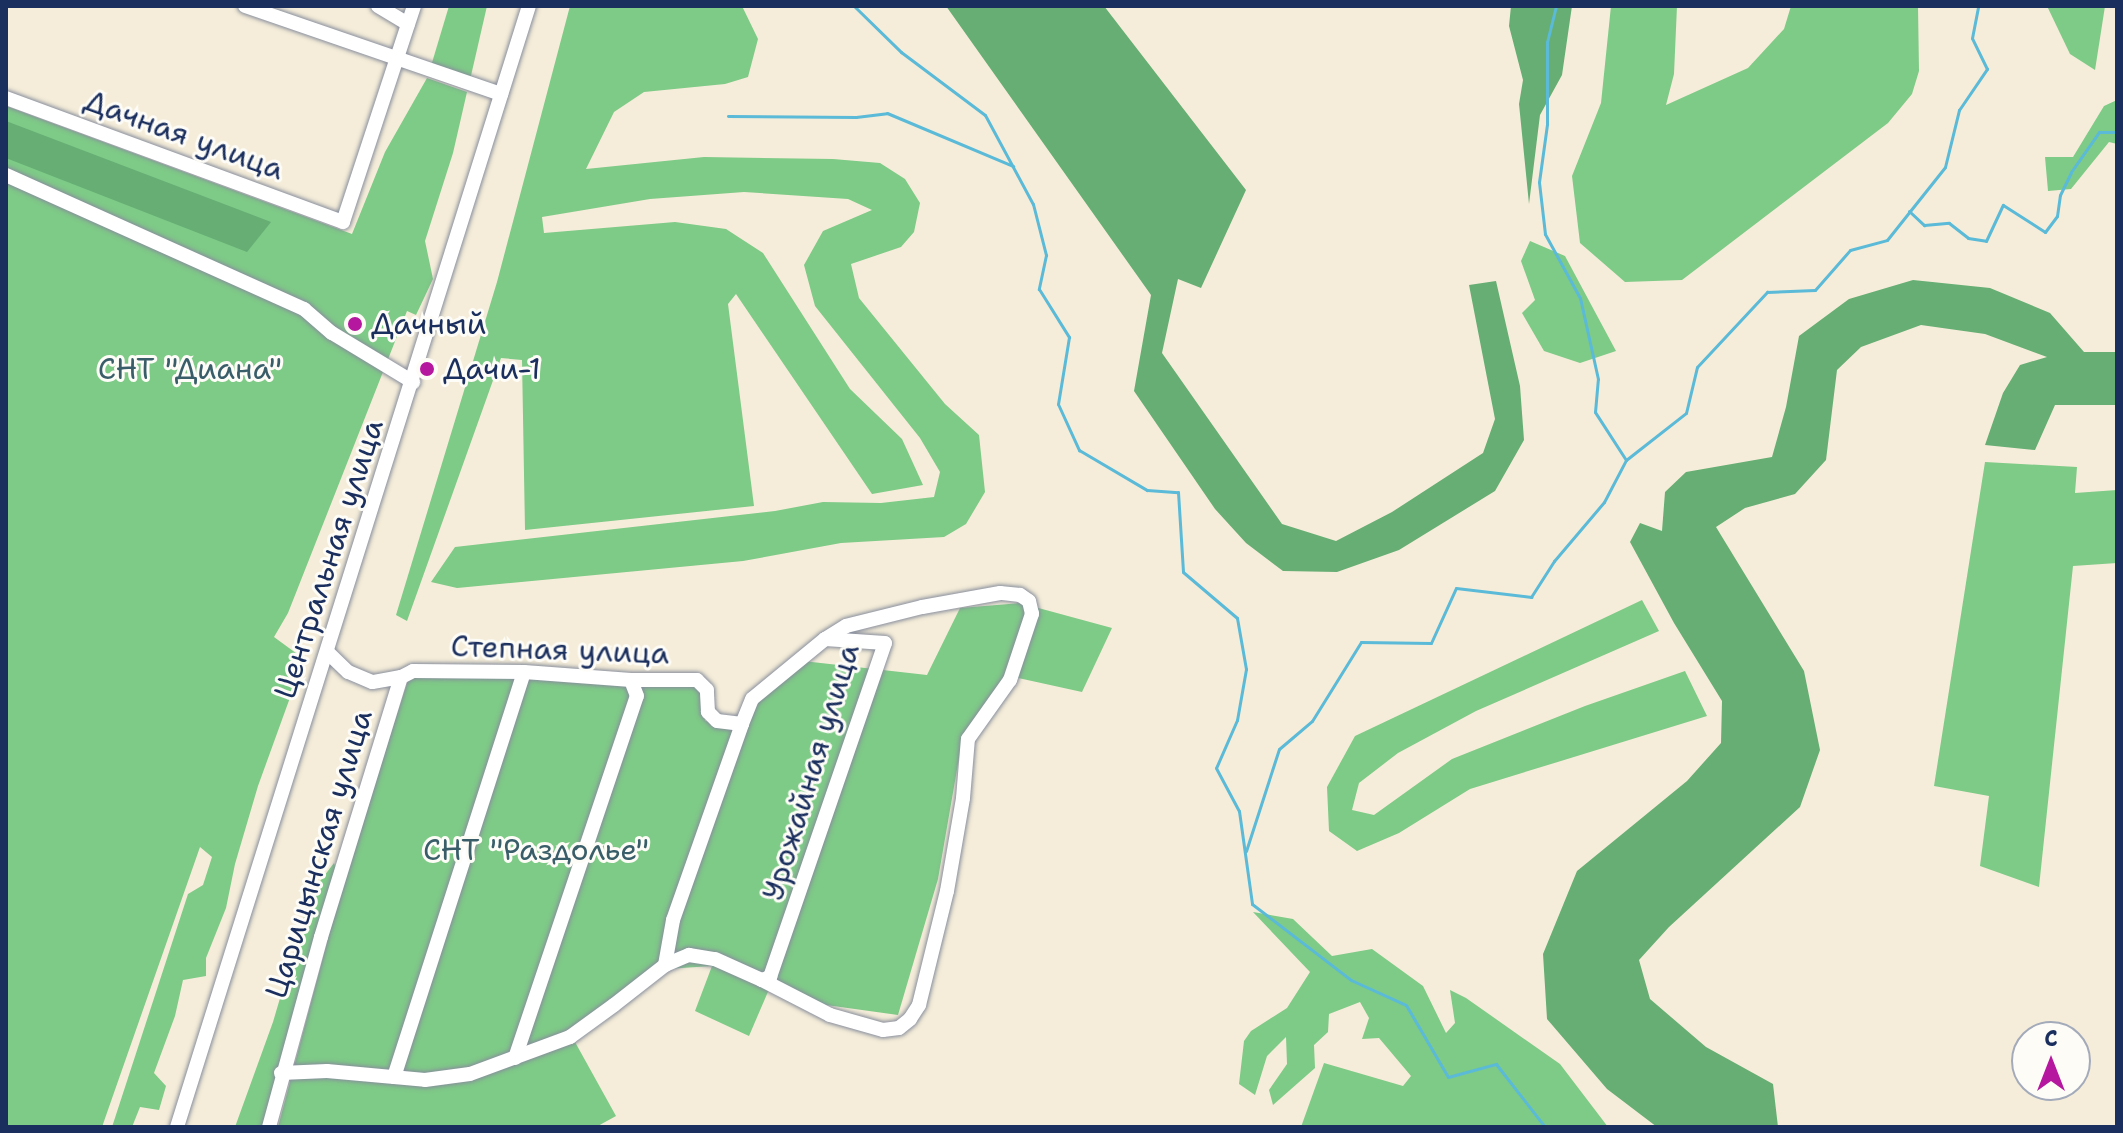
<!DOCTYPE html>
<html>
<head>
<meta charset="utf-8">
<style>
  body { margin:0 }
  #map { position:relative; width:2123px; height:1133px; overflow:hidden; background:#f5edd9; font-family:"Shantell Sans",sans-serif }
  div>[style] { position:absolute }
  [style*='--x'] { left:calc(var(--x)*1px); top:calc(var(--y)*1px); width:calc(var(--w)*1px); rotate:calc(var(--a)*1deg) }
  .green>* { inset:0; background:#7eca87 }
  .forest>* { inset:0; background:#66ae74 }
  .stream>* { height:3px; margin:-1.5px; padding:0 1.5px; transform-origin:1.5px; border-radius:1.5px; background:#5abad8 }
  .roads { filter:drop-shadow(0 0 2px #888e9c) drop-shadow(0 0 2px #888e9c) }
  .minor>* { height:14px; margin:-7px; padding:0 7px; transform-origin:7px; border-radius:7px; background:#fff }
  .dots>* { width:22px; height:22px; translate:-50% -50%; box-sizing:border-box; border:4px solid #fdfcf7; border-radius:50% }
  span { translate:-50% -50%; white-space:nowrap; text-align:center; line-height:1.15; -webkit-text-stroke:6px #fdfcf7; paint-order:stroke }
  .street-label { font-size:30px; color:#1b2f5e }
  .poi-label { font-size:30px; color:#1b2f5e }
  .left { translate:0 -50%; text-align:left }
  .park-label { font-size:30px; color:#395e6a }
  .frame { position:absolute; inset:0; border:8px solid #1b2f5e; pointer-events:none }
  .north { position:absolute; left:2011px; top:1021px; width:80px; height:80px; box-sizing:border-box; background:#fdfcf7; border:2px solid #a3aaba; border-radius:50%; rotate:0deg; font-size:22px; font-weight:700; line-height:32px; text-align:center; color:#1b2f5e }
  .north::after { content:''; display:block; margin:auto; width:28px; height:36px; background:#b5179e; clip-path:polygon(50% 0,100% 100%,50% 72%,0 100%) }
</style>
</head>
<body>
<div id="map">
  <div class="green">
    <div style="clip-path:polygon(449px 6px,487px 6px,470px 80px,431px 66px)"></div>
    <div style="clip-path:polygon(570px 6px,742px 6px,758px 39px,748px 77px,725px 84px,644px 92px,614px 112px,586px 169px,704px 157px,833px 159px,880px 163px,905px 179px,920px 203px,914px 232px,901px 247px,851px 264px,859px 298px,945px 404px,979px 435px,985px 492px,966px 524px,944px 537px,841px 543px,743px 561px,457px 588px,431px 582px,455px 547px,775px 511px,823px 502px,881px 503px,934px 497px,940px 472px,920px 438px,815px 306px,804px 265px,823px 231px,872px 210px,848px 199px,744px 192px,650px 199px,542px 217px,544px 233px,675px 222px,726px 229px,763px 253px,850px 389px,902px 439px,923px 485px,872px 494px,736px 294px,728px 304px,754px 506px,525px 530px,522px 360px,501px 358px,407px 621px,396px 615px,497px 282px)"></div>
    <div style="clip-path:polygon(1611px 6px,1677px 6px,1674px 74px,1666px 105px,1748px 68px,1784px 29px,1791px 6px,1918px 6px,1919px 71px,1912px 94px,1888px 123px,1682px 280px,1625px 282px,1580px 243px,1572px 176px,1601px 103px)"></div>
    <div style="clip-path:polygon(2047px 6px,2105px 6px,2095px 70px,2070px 54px)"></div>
    <div style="clip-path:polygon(427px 78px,467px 92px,453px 153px,425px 241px,433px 279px,416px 315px,407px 311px,288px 613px,274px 637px,304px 659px,258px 786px,235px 864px,226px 908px,206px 958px,206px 976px,183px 980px,175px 1016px,154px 1073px,166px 1086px,159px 1110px,140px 1107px,132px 1127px,112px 1127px,188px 894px,203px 885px,212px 857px,200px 847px,102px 1127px,6px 1127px,6px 106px,352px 234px,385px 152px)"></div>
    <div style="clip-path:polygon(2117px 100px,2117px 144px,2109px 142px,2071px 189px,2048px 191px,2045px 157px,2073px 157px,2104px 106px)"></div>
    <div style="clip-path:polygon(1530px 241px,1565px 256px,1616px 351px,1580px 363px,1544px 351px,1522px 313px,1535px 300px,1521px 261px)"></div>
    <div style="clip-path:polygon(1985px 462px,2077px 467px,2075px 493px,2117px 490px,2117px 563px,2073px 566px,2039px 887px,1980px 866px,1989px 796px,1934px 786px)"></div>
    <div style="clip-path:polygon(1642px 600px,1659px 631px,1476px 711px,1398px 753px,1359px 783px,1352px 810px,1374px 815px,1452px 759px,1585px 706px,1685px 671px,1707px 716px,1470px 789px,1399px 833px,1357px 851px,1329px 831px,1327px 787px,1355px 736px)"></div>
    <div style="clip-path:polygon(1020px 603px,1112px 628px,1082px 692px,1005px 675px,970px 725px,959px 758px,938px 879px,898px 1015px,826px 1005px,773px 980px,749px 1036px,695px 1011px,712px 966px,666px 969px,575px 1042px,616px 1116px,596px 1127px,278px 1127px,343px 882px,411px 671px,701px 687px,705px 721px,746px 726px,758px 695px,803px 661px,927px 675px,960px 608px)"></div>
    <div style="clip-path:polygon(334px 863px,339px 876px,265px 1127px,235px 1127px,273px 1022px,311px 893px)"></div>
    <div style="clip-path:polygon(1253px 912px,1293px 919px,1332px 956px,1372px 949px,1423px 986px,1446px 1033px,1455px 1023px,1450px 990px,1466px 998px,1560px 1064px,1608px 1127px,1301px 1127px,1324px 1063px,1403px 1086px,1411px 1076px,1379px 1038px,1362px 1039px,1369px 1018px,1360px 1002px,1329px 1014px,1328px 1032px,1314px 1045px,1315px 1068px,1273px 1105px,1269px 1090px,1287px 1064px,1286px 1037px,1267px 1056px,1255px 1095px,1239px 1084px,1244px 1041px,1251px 1031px,1287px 1008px,1310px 972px)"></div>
  </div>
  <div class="forest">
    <div style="clip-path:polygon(946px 6px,1104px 6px,1246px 190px,1201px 288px,1178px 279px,1162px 353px,1282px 524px,1336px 541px,1392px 512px,1483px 453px,1495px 419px,1469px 285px,1496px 281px,1520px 386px,1524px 440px,1495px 491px,1399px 550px,1337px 572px,1283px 571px,1246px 543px,1215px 509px,1134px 391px,1151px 295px)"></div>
    <div style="clip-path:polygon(1511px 6px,1572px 6px,1562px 75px,1540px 115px,1529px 204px,1519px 104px,1523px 80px,1509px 26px)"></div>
    <div style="clip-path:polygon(6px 121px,271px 222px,247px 252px,6px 158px)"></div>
    <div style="clip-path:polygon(1913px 280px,1990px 288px,2050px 313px,2084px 352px,2117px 352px,2117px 405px,2055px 405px,2035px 450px,1985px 445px,2003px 393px,2020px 365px,2047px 357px,1985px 334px,1921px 325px,1861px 347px,1837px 370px,1826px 460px,1795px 494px,1745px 508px,1716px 527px,1804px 671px,1820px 750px,1800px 807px,1669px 927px,1639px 960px,1650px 999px,1706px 1047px,1773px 1084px,1778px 1127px,1657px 1127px,1607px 1089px,1547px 1019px,1543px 954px,1577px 871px,1687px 781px,1721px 743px,1722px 701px,1674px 623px,1630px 542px,1640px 523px,1662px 531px,1665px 492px,1686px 472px,1772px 457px,1786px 407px,1799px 336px,1849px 299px)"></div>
  </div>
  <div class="stream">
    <div style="--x:854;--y:6;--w:66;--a:44.4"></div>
    <div style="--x:901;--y:52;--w:105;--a:36.9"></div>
    <div style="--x:985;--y:115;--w:101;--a:61.7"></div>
    <div style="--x:1033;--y:204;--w:53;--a:75.7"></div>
    <div style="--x:1046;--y:255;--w:35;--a:102"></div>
    <div style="--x:1039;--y:289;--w:57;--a:58"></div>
    <div style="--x:1069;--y:337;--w:68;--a:99.3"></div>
    <div style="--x:1058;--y:404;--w:51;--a:65.5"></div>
    <div style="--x:1079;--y:450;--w:79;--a:30.5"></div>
    <div style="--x:1147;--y:490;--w:31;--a:4"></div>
    <div style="--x:1178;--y:492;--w:80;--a:86.4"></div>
    <div style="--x:1183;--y:572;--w:71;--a:40.4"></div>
    <div style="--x:1237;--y:618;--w:52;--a:80"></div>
    <div style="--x:1246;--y:669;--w:52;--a:100"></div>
    <div style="--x:1237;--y:720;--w:52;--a:113.6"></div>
    <div style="--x:1216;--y:768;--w:49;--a:61.9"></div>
    <div style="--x:1239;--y:811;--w:94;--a:82"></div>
    <div style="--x:1252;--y:904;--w:125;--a:37.5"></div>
    <div style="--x:1351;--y:980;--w:60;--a:24.4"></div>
    <div style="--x:1406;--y:1005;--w:83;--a:59.7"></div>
    <div style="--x:1448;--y:1077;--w:50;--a:-15.2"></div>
    <div style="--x:1496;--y:1064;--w:80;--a:52.1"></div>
    <div style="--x:728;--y:116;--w:128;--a:0.4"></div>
    <div style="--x:856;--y:117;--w:31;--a:-7"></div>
    <div style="--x:887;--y:113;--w:137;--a:22.8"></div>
    <div style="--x:1909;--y:211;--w:21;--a:43"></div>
    <div style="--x:1924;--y:225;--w:25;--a:-5"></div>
    <div style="--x:1949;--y:223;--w:24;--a:38"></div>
    <div style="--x:1968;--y:238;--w:18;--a:9"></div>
    <div style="--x:1986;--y:241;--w:40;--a:-65"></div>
    <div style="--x:2003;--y:205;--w:50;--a:32.7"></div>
    <div style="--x:2045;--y:232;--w:20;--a:-53"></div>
    <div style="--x:2057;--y:216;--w:21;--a:-82"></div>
    <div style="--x:2060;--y:195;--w:25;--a:-64"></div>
    <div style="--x:2071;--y:172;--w:49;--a:-55"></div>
    <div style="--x:2099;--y:132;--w:18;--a:0"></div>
    <div style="--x:1626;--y:460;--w:76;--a:-38.1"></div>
    <div style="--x:1686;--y:413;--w:47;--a:-76.6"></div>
    <div style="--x:1697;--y:367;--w:103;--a:-47"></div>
    <div style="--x:1767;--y:292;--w:48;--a:-2.4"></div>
    <div style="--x:1815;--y:290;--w:53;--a:-48.8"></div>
    <div style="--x:1850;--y:250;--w:38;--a:-15"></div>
    <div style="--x:1887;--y:240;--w:93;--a:-51.5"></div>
    <div style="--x:1945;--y:167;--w:59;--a:-76.2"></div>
    <div style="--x:1959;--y:110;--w:50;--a:-55.7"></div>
    <div style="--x:1987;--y:69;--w:34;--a:-116"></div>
    <div style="--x:1972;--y:38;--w:33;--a:-79"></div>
    <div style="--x:1246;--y:851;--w:107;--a:-72.1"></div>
    <div style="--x:1279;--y:749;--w:43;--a:-40.3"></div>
    <div style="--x:1312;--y:721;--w:93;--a:-58.2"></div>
    <div style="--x:1361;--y:642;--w:70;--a:0.8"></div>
    <div style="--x:1431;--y:643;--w:60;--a:-65.6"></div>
    <div style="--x:1456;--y:588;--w:76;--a:6.8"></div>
    <div style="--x:1531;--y:597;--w:43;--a:-57.4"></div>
    <div style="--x:1554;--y:561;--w:77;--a:-49.7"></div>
    <div style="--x:1604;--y:502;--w:47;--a:-62.4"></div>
    <div style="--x:1626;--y:460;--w:57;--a:-122.9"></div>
    <div style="--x:1595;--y:412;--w:33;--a:-85"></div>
    <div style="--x:1598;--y:379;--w:83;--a:-102.5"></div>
    <div style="--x:1580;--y:298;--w:73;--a:-118.7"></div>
    <div style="--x:1545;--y:234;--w:52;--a:-96.6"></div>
    <div style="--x:1539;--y:182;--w:59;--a:-82.1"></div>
    <div style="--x:1547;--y:124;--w:82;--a:-90"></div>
    <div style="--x:1547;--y:42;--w:37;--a:-76"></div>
  </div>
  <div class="roads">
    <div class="minor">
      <div style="--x:245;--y:6;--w:271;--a:19"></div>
      <div style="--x:378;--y:6;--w:35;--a:31"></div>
      <div style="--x:6;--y:98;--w:359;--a:20.2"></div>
      <div style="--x:343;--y:222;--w:227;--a:-71.8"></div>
      <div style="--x:6;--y:175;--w:327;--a:24.2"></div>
      <div style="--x:304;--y:309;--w:37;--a:41"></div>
      <div style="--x:332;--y:333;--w:95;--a:31.2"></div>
      <div style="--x:665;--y:965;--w:26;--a:-23"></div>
      <div style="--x:689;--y:955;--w:26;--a:9"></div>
      <div style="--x:715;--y:959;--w:51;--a:24.1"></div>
      <div style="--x:762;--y:980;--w:9;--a:-21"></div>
      <div style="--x:770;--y:977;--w:353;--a:-71"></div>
      <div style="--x:885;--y:643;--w:60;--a:-176.2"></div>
      <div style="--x:825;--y:639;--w:94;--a:140.6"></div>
      <div style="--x:752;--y:699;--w:27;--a:112"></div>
      <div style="--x:762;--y:980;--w:76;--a:27.2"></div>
      <div style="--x:830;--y:1015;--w:55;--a:15.8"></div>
      <div style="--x:883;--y:1030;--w:16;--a:-7"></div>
      <div style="--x:899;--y:1028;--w:14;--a:-39"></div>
      <div style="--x:910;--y:1019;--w:17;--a:-57"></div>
      <div style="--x:919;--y:1005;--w:117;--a:-76.2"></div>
      <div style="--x:947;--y:891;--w:94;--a:-80.2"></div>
      <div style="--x:963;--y:798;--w:59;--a:-85.2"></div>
      <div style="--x:968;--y:739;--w:72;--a:-54.6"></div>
      <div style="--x:1010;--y:680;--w:70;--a:-71.6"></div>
      <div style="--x:1032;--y:614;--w:13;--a:-103"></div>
      <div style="--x:1029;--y:601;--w:11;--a:-146"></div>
      <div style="--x:1020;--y:595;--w:20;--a:-174"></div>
      <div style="--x:1000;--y:593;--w:79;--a:169.8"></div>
      <div style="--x:922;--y:607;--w:78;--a:166"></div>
      <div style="--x:846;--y:626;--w:25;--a:148"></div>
      <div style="--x:515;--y:1058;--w:382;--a:-71.4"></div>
      <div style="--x:637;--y:696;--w:17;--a:-111"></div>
      <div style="--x:281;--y:1073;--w:46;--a:-2.5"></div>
      <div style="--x:327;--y:1071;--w:98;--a:5.2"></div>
      <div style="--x:425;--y:1080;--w:45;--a:-7.6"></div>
      <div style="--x:470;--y:1074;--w:107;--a:-20.3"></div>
      <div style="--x:570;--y:1037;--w:54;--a:-36"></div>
      <div style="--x:614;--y:1005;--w:65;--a:-38.1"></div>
      <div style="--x:665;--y:965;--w:46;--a:-79.9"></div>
      <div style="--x:673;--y:920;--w:208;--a:-70.6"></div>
      <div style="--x:742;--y:724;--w:25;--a:-173"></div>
      <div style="--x:717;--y:721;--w:13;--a:-135"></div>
      <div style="--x:708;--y:712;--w:22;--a:-93"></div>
      <div style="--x:707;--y:690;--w:14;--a:-135"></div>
      <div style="--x:697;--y:680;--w:66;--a:180"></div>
      <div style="--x:631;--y:680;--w:107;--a:-175.7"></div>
      <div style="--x:524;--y:672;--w:111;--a:-179.5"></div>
      <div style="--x:413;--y:671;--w:13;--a:153"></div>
      <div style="--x:394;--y:1077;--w:425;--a:-72.2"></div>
      <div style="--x:177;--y:1127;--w:1175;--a:-72.57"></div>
      <div style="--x:269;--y:1127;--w:197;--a:-74.7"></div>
      <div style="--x:321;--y:937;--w:272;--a:-72.9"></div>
      <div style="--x:401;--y:677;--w:29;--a:170"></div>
      <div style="--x:372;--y:682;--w:26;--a:-157"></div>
      <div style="--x:348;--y:672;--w:29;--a:-136"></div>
    </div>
  </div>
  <div class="dots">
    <div style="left:355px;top:324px;background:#b5179e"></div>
    <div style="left:427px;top:369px;background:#b5179e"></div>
  </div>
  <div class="street-label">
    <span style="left:184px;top:135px;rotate:20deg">Дачная улица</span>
    <span style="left:329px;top:559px;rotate:-72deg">Центральная улица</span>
    <span style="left:560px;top:650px;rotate:2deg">Степная улица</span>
    <span style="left:811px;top:772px;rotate:-73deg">Урожайная улица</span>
    <span style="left:319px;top:854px;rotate:-73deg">Царицынская улица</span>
  </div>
  <div class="poi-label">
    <span class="left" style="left:371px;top:324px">Дачный</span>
    <span class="left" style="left:443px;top:369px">Дачи-1</span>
  </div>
  <div class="park-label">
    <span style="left:190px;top:369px">СНТ "Диана"</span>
    <span style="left:536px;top:850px">СНТ "Раздолье"</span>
  </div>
  <div class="frame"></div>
  <div class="north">С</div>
</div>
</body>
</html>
